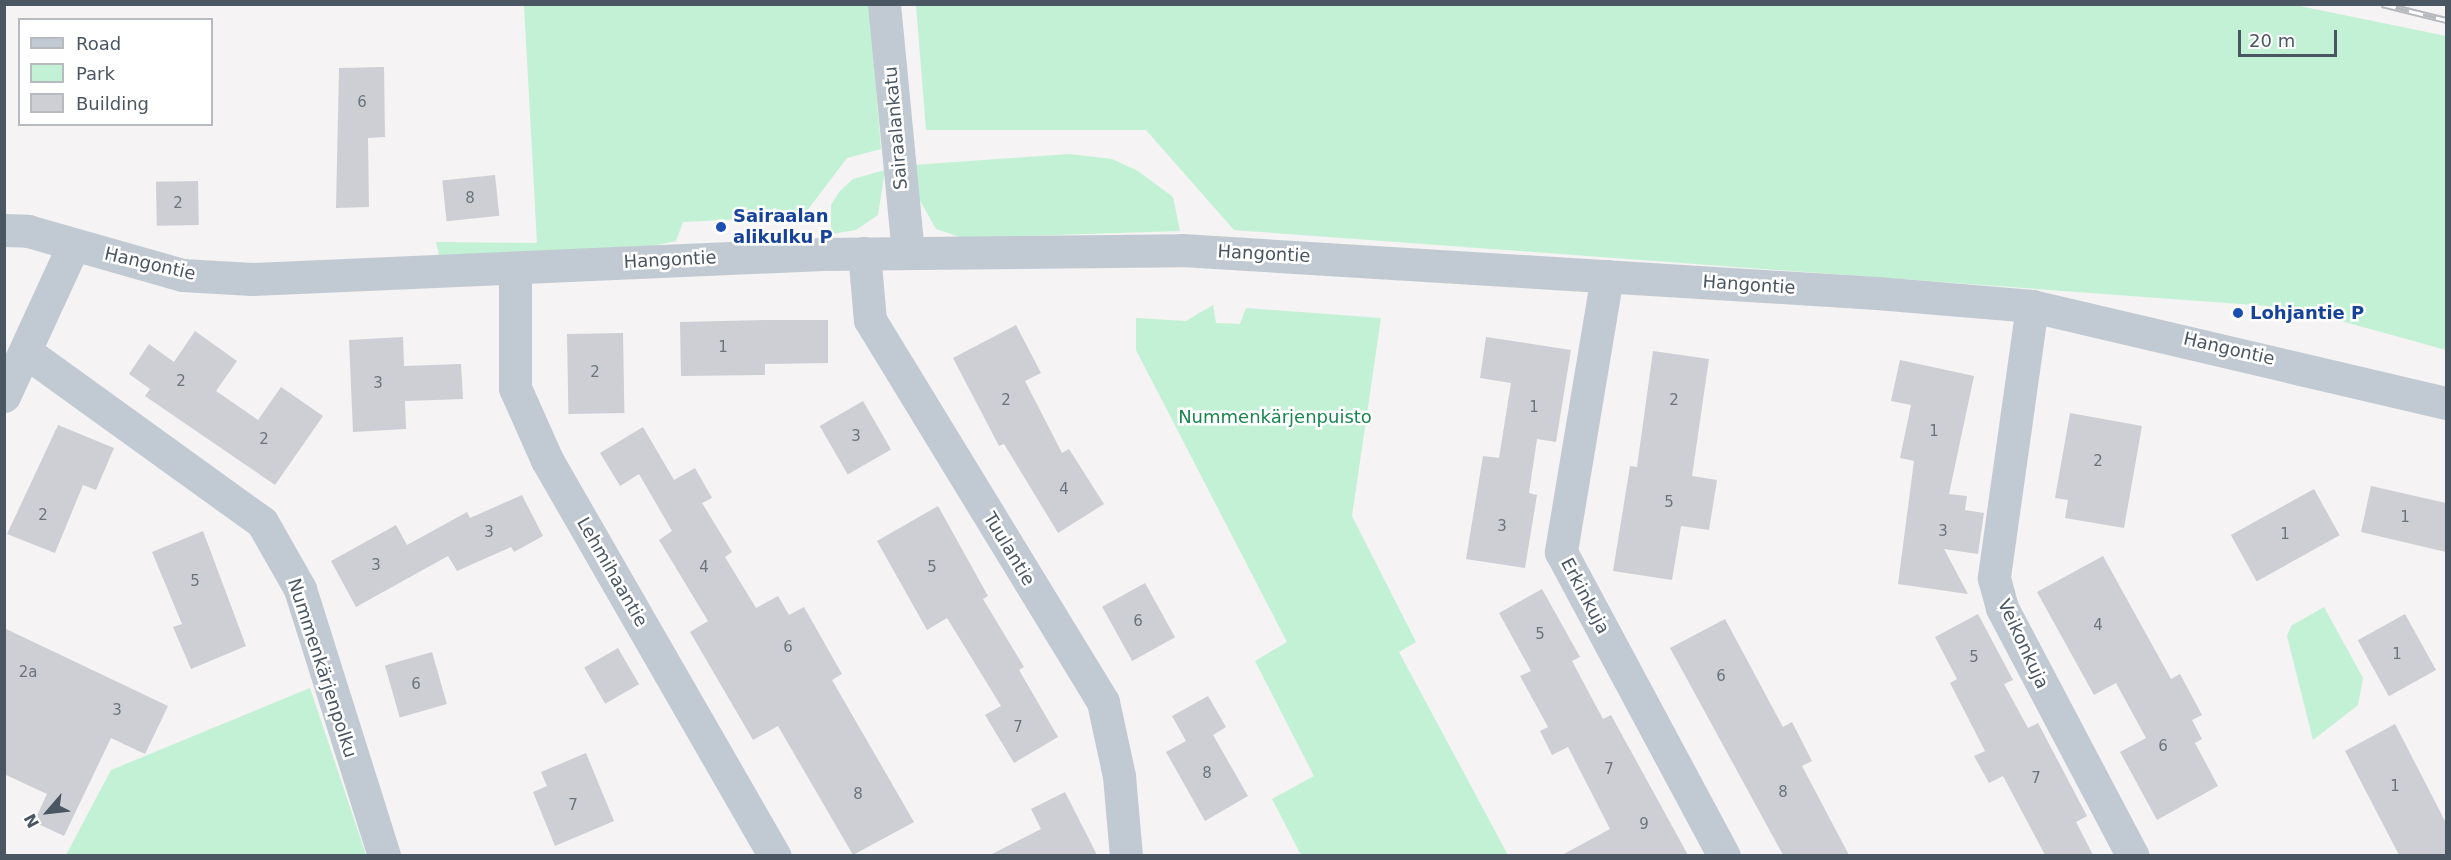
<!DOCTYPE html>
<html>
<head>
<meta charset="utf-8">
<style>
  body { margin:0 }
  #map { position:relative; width:2451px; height:860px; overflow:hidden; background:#f5f3f3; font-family:"DejaVu Sans",sans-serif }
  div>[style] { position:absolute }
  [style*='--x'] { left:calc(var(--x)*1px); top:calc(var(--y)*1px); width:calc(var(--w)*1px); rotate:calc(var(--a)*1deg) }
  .green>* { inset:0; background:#c3f1d5 }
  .building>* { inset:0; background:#cdcfd5; transform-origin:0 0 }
  .street>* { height:33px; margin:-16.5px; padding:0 16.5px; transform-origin:16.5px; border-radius:16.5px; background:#c1cad2 }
  .rail>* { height:7px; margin-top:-3.5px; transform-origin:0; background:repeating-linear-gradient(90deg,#fff 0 14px,#b5b8bd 0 28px); box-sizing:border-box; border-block:2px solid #b5b8bd }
  .dots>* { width:16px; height:16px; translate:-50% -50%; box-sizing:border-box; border:3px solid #fff; border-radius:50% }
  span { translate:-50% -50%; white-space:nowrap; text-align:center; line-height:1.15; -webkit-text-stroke:5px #fff; paint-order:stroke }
  .number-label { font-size:15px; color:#6b747e }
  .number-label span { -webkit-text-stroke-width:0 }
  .street-label { font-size:18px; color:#4a5661 }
  .transit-label { font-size:18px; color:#164399; font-weight:700 }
  .left { translate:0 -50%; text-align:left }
  .park-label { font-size:18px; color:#17864f }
  .frame { position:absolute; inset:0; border:6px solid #4a5661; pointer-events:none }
  .legend { position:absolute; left:18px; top:18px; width:195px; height:108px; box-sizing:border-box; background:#fff; border:2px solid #b7bbc0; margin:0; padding:8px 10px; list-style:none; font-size:18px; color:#4a5661 }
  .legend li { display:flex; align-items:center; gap:12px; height:30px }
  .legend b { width:30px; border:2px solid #b7bbc0 }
  .north { position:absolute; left:18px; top:782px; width:60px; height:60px; -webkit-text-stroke:4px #fff; paint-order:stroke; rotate:242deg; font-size:16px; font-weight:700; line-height:24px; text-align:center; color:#4a5661 }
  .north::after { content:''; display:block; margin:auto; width:21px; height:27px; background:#4a5661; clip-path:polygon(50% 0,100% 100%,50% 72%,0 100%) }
  .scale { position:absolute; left:2238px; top:30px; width:99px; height:27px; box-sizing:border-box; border:3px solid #4a5661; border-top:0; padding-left:8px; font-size:18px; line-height:21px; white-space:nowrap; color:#4a5661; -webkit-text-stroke:4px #fff; paint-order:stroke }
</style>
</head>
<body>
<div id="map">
  <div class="green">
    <div style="clip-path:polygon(2290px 4px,2446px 36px,2446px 350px,2294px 308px,1234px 230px,1146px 130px,926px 130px,916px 5px)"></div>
    <div style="clip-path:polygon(524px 5px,869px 5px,881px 149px,847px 158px,803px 216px,683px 222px,676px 241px,643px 248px,440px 259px,436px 242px,537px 243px)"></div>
    <div style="clip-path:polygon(1069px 154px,1112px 159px,1138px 171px,1173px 197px,1180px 231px,963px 238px,936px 229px,918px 197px,914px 165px)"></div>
    <div style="clip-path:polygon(885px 170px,878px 215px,856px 230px,831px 234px,831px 205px,839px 192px,853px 179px)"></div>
    <div style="clip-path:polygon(1213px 305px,1216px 323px,1240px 324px,1246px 308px,1381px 318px,1352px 516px,1416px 642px,1399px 652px,1508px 855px,1301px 855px,1272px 799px,1314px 776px,1255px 661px,1287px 642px,1136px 350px,1136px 318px,1186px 321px)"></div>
    <div style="clip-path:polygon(2324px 607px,2363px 678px,2358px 705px,2313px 740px,2287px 636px,2291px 626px)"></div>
    <div style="clip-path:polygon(310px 688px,366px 855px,66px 855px,111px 770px)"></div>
  </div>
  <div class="building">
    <div style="clip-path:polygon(384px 67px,385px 137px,368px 138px,369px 207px,336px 208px,339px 68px)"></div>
    <div style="left:495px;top:175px;width:41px;height:53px;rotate:84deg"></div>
    <div style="left:198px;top:181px;width:44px;height:42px;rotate:89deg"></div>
    <div style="clip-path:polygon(764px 320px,828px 320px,828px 363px,765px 364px,765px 375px,681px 376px,680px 322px)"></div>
    <div style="clip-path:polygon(1016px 325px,1041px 373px,1025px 381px,1062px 453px,1069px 449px,1104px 504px,1058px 533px,1004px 444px,999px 446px,953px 358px)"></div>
    <div style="clip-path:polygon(195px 331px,237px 361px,216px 391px,258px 420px,281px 387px,323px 416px,275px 485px,145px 396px,150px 389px,129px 374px,149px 344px,174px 362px)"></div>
    <div style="left:623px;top:333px;width:80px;height:56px;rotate:89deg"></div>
    <div style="clip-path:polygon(403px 337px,404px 366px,461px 364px,463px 399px,405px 401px,406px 429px,353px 432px,349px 340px)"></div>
    <div style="clip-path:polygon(1486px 337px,1571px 350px,1556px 442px,1537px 439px,1529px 493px,1537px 495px,1525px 568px,1466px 559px,1483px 456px,1499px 458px,1511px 383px,1480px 378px)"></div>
    <div style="clip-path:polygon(1653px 351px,1709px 359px,1692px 476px,1717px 480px,1709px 530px,1681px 526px,1672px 580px,1613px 571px,1630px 466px,1637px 467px)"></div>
    <div style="clip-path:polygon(1900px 360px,1974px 376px,1949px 494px,1967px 496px,1965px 510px,1984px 513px,1978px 554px,1944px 549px,1968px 594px,1898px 584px,1914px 461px,1900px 458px,1911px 405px,1891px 401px)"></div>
    <div style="left:863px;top:401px;width:56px;height:50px;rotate:60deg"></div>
    <div style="clip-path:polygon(2070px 413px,2142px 426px,2124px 528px,2065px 518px,2068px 500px,2055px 498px)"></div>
    <div style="clip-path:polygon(58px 425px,114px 448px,96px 490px,83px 485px,55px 553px,7px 534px)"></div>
    <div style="clip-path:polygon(643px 427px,674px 480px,695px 468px,712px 498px,702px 503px,732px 552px,725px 557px,756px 608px,778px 596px,789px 615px,804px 607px,842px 674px,832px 680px,914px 822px,853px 855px,778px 726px,753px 740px,690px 632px,708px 621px,659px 540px,672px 531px,639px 474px,620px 486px,600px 453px)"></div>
    <div style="clip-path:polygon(2371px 486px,2446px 503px,2446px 552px,2361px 532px)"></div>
    <div style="left:2314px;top:489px;width:53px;height:95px;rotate:61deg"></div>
    <div style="clip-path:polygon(522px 495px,543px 536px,514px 552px,511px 547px,457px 571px,448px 556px,356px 607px,331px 561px,396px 525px,407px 545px,467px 512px,470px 518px)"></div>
    <div style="clip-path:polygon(938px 506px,988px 596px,983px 599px,1024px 667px,1019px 670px,1058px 737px,1014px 763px,985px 715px,1001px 706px,947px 618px,927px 630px,877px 541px)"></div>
    <div style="clip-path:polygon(203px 531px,246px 646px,191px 669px,173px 627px,182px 624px,152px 552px)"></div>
    <div style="clip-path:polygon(2103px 556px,2171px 679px,2180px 674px,2202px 715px,2192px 720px,2202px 739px,2195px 743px,2218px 786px,2157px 820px,2120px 752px,2146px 738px,2116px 683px,2094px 695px,2037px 592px)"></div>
    <div style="left:1145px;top:583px;width:62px;height:49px;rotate:61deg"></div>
    <div style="clip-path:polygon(1542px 589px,1580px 657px,1572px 661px,1603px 719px,1611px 715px,1688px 855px,1562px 855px,1610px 829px,1568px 747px,1552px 755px,1540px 731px,1548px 727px,1520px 676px,1531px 671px,1499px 613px)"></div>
    <div style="clip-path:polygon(1978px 614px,2013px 680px,2004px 684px,2028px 728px,2038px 723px,2087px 816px,2076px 822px,2093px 855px,2045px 855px,2003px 776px,1989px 783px,1974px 756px,1985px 751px,1950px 683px,1957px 679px,1935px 637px)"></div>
    <div style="left:2405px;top:614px;width:64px;height:54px;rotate:61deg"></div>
    <div style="clip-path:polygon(1725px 619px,1783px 727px,1792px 722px,1812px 761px,1802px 766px,1849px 855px,1783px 855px,1670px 648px)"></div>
    <div style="clip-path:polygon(4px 628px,168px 706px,145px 754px,111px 738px,64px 836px,34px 822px,47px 794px,4px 774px)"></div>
    <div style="left:618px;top:648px;width:42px;height:39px;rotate:60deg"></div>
    <div style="left:432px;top:652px;width:54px;height:49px;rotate:74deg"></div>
    <div style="clip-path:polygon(1208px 696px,1226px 727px,1213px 735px,1248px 796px,1205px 821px,1166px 752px,1186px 741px,1172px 716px)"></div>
    <div style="clip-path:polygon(2395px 724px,2446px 823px,2446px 855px,2399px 855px,2345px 751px)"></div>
    <div style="clip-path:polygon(586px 753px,614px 821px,555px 846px,533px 792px,547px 786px,541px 772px)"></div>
    <div style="clip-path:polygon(1065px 792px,1097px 855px,990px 855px,1041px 829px,1031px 809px)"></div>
  </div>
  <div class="street">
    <div style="--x:884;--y:4;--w:249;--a:84.5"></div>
    <div style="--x:4;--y:230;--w:24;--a:2"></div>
    <div style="--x:28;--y:231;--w:160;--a:15.9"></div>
    <div style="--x:182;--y:275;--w:70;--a:3.3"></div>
    <div style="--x:252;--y:279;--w:571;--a:-2.51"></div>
    <div style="--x:822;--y:254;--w:360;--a:-0.6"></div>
    <div style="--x:1182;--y:250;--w:696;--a:3.54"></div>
    <div style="--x:1877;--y:293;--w:156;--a:4.8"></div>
    <div style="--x:2032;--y:306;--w:425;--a:13.2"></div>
    <div style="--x:864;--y:253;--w:67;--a:84.9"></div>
    <div style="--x:870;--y:320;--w:447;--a:58.6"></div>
    <div style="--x:1103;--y:702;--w:76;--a:77.8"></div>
    <div style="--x:1119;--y:776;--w:80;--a:85"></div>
    <div style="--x:515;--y:268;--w:120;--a:90"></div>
    <div style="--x:515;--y:388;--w:79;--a:66"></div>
    <div style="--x:547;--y:460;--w:457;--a:60.1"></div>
    <div style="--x:1607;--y:276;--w:280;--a:99.5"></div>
    <div style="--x:1561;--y:552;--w:345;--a:61.8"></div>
    <div style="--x:2032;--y:306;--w:275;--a:98"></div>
    <div style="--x:1994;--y:578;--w:31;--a:75"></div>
    <div style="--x:2002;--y:608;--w:280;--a:62.2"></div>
    <div style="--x:26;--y:352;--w:291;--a:35.8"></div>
    <div style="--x:262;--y:522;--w:77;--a:60.4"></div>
    <div style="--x:300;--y:589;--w:280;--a:72.5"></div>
    <div style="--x:4;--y:396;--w:165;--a:-65.3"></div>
  </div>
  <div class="rail">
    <div style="--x:2382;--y:4;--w:66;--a:14"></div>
  </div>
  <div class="dots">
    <div style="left:721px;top:227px;background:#1a4fb4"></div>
    <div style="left:2238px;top:313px;background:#1a4fb4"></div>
  </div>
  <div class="number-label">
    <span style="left:362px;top:103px">6</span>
    <span style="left:470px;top:199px">8</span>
    <span style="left:178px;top:204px">2</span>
    <span style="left:723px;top:348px">1</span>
    <span style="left:595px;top:373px">2</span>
    <span style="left:181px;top:382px">2</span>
    <span style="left:378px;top:384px">3</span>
    <span style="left:1006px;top:401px">2</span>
    <span style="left:1674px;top:401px">2</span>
    <span style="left:1534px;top:408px">1</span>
    <span style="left:1934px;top:432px">1</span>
    <span style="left:856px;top:437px">3</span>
    <span style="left:264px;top:440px">2</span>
    <span style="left:2098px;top:462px">2</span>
    <span style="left:1064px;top:490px">4</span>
    <span style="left:1669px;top:503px">5</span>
    <span style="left:43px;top:516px">2</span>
    <span style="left:2405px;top:518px">1</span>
    <span style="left:1502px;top:527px">3</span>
    <span style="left:1943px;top:532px">3</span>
    <span style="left:489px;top:533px">3</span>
    <span style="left:2285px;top:535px">1</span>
    <span style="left:376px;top:566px">3</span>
    <span style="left:704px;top:568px">4</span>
    <span style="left:932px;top:568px">5</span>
    <span style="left:195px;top:582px">5</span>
    <span style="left:1138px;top:622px">6</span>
    <span style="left:2098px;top:626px">4</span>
    <span style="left:1540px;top:635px">5</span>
    <span style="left:788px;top:648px">6</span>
    <span style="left:2397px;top:655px">1</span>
    <span style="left:1974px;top:658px">5</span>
    <span style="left:28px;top:673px">2a</span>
    <span style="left:1721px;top:677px">6</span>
    <span style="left:416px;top:685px">6</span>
    <span style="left:117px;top:711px">3</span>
    <span style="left:1018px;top:728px">7</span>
    <span style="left:2163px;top:747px">6</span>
    <span style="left:1609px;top:770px">7</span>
    <span style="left:1207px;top:774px">8</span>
    <span style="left:2036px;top:779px">7</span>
    <span style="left:2395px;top:787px">1</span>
    <span style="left:1783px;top:793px">8</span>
    <span style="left:858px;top:795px">8</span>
    <span style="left:573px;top:806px">7</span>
    <span style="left:1644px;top:825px">9</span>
  </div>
  <div class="street-label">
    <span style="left:896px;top:128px;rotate:-95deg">Sairaalankatu</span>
    <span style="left:1264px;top:254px;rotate:3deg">Hangontie</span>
    <span style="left:670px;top:260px;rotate:-3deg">Hangontie</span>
    <span style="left:150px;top:264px;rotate:13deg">Hangontie</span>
    <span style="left:1749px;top:285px;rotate:4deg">Hangontie</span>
    <span style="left:2229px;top:349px;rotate:13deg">Hangontie</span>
    <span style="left:1009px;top:549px;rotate:59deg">Tuulantie</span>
    <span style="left:612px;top:572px;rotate:60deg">Lehmihaantie</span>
    <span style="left:1585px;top:596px;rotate:62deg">Erkinkuja</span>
    <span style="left:2023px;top:644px;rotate:65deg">Veikonkuja</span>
    <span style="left:322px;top:668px;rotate:72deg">Nummenkärjenpolku</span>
  </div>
  <div class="transit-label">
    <span class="left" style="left:733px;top:227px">Sairaalan<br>alikulku P</span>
    <span class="left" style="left:2250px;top:313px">Lohjantie P</span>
  </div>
  <div class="park-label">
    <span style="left:1275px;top:417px">Nummenkärjenpuisto</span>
  </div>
  <div class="frame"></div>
  <ul class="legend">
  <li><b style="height:8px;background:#c1cad2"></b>Road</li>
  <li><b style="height:16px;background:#c3f1d5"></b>Park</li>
  <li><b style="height:16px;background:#cdcfd5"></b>Building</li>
  </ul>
  <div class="north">N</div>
  <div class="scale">20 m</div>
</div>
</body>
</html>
